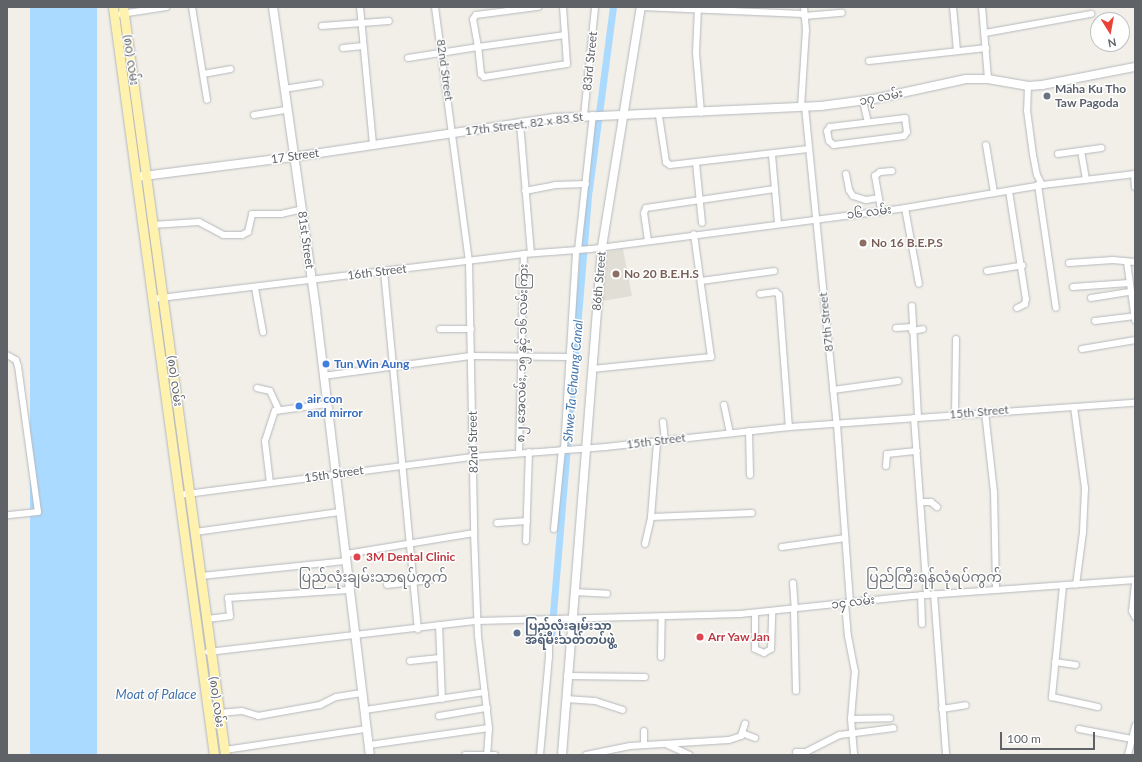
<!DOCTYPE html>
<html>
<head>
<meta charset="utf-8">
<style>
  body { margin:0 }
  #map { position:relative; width:1142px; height:762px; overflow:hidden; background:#f1efe8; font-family:Lato,"Noto Sans Myanmar",sans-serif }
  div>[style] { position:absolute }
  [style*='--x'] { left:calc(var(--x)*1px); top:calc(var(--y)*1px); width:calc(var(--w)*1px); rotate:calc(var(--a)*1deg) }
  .education>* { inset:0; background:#e1ded6 }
  .water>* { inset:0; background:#aadaff; transform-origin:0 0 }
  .canal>* { height:7px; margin:-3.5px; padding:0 3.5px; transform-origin:3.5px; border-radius:3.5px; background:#aadaff }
  .roads { filter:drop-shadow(0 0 1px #b5b8bc) drop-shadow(0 0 1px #b5b8bc) }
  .street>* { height:6px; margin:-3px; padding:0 3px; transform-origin:3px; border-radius:3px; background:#fff }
  .secondary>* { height:8px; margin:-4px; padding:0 4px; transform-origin:4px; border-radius:4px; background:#fff }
  .primary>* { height:9px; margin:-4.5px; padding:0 4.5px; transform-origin:4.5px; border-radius:4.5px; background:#fff2af }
  .dots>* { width:11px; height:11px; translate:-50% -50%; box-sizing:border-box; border:2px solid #fff; border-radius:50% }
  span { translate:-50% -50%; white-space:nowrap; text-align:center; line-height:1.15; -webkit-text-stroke:3px #fff; paint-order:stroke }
  .street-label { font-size:12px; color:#5f6368 }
  .worship-label { font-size:12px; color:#5b616d; font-weight:700 }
  .left { translate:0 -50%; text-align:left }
  .education-label { font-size:12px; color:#785e54; font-weight:700 }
  .shop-label { font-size:12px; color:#366cbe; font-weight:700 }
  .health-label { font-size:12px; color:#be3a42; font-weight:700 }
  .service-label { font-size:12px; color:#4e5e75; font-weight:700 }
  .water-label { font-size:13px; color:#4174aa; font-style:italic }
  .quarter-label { font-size:14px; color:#70757a }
  .frame { position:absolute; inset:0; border:8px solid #5f6368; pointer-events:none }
  .north { position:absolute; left:1090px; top:12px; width:40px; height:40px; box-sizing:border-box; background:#fff; border:1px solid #bfc1c3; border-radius:50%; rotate:169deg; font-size:11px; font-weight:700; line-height:16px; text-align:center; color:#5f6368 }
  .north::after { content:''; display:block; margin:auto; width:14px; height:18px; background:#ea4335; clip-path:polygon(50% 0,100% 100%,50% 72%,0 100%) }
  .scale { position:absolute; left:1000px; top:732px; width:95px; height:18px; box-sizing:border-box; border:2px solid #5f6368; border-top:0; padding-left:5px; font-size:12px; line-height:14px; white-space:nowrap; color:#5f6368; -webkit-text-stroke:3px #fff; paint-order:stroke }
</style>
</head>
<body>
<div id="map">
  <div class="education">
    <div style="clip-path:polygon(623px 249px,632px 296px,602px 301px,607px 252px)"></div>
  </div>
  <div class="water">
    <div style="left:30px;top:7px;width:67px;height:755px"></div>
  </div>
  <div class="canal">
    <div style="--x:551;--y:637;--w:450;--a:-85.2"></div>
    <div style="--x:589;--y:189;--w:184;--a:-82.5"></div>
  </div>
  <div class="roads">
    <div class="street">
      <div style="--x:192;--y:7;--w:94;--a:80.8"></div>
      <div style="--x:360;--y:7;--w:138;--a:84.6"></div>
      <div style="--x:435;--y:7;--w:257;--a:82.4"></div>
      <div style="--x:469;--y:262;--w:271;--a:88.9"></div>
      <div style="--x:474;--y:533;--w:103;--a:87.8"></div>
      <div style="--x:478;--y:636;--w:93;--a:83.2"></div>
      <div style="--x:489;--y:728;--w:26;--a:94"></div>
      <div style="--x:563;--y:7;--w:57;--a:86"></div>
      <div style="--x:567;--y:64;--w:84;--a:171.1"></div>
      <div style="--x:484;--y:77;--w:4;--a:-135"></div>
      <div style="--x:481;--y:74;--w:27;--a:-96"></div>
      <div style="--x:478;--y:47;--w:88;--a:-7.9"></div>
      <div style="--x:641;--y:7;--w:162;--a:2.5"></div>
      <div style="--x:698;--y:7;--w:46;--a:92.5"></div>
      <div style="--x:696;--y:53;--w:60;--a:85.2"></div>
      <div style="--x:953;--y:7;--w:44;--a:84.8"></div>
      <div style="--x:982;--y:7;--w:72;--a:85.2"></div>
      <div style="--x:121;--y:14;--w:46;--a:-8.8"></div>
      <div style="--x:804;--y:16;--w:38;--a:-5"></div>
      <div style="--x:322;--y:26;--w:67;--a:-4.3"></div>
      <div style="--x:985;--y:33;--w:108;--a:-10.2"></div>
      <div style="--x:343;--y:48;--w:20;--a:-6"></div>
      <div style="--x:408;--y:58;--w:71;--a:-8.9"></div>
      <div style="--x:478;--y:47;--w:28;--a:-100"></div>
      <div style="--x:473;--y:19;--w:5;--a:-53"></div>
      <div style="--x:476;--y:15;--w:63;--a:-7.4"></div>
      <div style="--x:869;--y:61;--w:118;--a:-6.3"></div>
      <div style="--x:203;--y:74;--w:28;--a:-10"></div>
      <div style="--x:1028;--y:86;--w:24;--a:92"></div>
      <div style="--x:1027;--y:110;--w:45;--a:82.4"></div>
      <div style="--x:1033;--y:155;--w:20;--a:79"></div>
      <div style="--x:1037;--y:175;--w:11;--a:63"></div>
      <div style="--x:284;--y:89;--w:36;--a:-9"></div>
      <div style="--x:863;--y:101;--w:22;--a:77"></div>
      <div style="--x:801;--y:107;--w:77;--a:-86.3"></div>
      <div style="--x:806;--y:30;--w:23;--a:-95"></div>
      <div style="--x:805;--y:107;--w:320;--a:84.3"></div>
      <div style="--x:837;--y:425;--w:177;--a:85.8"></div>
      <div style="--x:254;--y:115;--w:33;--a:-9"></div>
      <div style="--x:584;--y:116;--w:110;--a:-84.2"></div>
      <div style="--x:659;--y:116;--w:47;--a:81.3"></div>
      <div style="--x:666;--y:162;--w:5;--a:37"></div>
      <div style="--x:670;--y:165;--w:139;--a:-6.6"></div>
      <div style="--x:905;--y:118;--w:14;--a:82"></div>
      <div style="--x:907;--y:132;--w:5;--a:127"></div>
      <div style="--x:904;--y:136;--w:71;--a:172.7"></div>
      <div style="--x:834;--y:145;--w:6;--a:-141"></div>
      <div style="--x:829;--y:141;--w:10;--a:-101"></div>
      <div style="--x:827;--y:131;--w:5;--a:-53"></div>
      <div style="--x:830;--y:127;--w:76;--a:-6.8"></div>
      <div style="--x:520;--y:123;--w:130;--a:85.2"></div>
      <div style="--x:986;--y:145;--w:49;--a:80.5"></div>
      <div style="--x:1081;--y:151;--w:29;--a:80"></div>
      <div style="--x:1058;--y:154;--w:44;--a:-7.8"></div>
      <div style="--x:696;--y:163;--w:60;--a:84.3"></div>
      <div style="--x:846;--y:174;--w:16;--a:79"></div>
      <div style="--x:849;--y:190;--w:7;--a:56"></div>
      <div style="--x:853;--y:196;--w:14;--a:17"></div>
      <div style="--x:866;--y:200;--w:12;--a:-9"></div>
      <div style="--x:1134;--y:174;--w:13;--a:86"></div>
      <div style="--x:1038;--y:185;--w:124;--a:81.7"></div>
      <div style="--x:775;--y:189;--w:35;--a:85"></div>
      <div style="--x:525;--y:191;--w:31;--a:-11"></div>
      <div style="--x:555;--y:185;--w:31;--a:-2"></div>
      <div style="--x:1009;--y:191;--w:109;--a:81.1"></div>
      <div style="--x:1026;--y:299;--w:5;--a:101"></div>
      <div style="--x:1025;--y:304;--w:9;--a:153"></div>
      <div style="--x:905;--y:208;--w:77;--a:79.6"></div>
      <div style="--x:881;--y:210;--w:35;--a:-100"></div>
      <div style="--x:875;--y:176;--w:6;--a:-39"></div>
      <div style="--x:880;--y:172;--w:12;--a:-5"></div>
      <div style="--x:152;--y:225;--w:47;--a:-3.7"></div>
      <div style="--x:199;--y:222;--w:27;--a:28"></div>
      <div style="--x:223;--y:235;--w:19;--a:0"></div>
      <div style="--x:242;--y:235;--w:7;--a:-27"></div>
      <div style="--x:248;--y:232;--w:18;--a:-77"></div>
      <div style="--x:252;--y:214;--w:29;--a:0"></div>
      <div style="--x:281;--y:214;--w:22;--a:-13"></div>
      <div style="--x:648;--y:241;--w:28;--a:-98"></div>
      <div style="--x:644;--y:213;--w:5;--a:-68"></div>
      <div style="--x:646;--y:208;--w:130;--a:-8.4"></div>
      <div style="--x:775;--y:189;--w:34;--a:-95"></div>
      <div style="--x:578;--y:250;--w:136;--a:-83.7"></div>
      <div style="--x:1127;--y:262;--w:59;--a:82.1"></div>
      <div style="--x:1069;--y:263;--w:44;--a:-3.9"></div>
      <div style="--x:1113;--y:260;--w:22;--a:5"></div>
      <div style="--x:384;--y:271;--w:360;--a:84.6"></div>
      <div style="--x:987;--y:271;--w:36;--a:-9"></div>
      <div style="--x:701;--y:281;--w:74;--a:-7.8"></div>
      <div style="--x:1073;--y:287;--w:56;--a:-4.1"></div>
      <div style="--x:255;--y:288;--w:45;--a:79.7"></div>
      <div style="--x:760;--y:294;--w:16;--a:-7"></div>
      <div style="--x:776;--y:292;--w:4;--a:45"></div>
      <div style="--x:779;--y:295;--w:132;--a:85.7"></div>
      <div style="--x:1091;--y:298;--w:39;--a:-9"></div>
      <div style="--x:152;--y:299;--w:375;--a:-6.9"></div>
      <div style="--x:524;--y:254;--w:67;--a:-4.3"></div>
      <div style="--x:591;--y:249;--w:317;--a:-7.4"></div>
      <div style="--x:905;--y:208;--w:139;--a:-9.5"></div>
      <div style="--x:1042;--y:185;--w:94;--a:-6.7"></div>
      <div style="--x:912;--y:306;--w:111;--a:86.9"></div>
      <div style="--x:1095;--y:321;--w:38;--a:-7"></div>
      <div style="--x:896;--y:328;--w:16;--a:-4"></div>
      <div style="--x:440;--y:329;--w:31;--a:0"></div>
      <div style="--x:912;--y:331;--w:11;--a:-10"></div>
      <div style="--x:1082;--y:349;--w:54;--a:-9.6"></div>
      <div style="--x:7;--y:355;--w:10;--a:29"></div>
      <div style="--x:16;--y:360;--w:6;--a:72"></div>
      <div style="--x:18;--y:366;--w:147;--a:82.2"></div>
      <div style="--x:38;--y:512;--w:31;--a:174"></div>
      <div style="--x:592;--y:369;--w:120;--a:-5.8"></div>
      <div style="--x:711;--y:357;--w:124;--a:-97.9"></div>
      <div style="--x:323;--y:376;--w:149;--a:-7.7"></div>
      <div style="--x:471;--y:356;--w:99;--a:0.6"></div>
      <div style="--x:257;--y:388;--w:13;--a:13"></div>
      <div style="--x:270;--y:391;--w:21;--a:65"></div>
      <div style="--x:833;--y:390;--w:66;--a:-7.9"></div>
      <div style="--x:724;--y:405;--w:29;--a:78"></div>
      <div style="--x:1074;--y:407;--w:82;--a:82.3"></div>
      <div style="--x:1085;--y:488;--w:44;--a:92.6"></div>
      <div style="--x:1083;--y:532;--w:53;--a:97.5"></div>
      <div style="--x:985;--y:412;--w:81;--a:83.6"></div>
      <div style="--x:994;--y:492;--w:98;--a:88.8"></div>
      <div style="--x:955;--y:414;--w:75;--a:-89.2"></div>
      <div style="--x:914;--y:418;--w:177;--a:85.8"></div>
      <div style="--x:663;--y:422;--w:19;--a:84"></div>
      <div style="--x:749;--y:431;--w:44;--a:88.7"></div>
      <div style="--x:564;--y:449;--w:199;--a:-86.5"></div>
      <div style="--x:519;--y:453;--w:199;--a:-88.6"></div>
      <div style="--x:886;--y:466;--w:12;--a:-85"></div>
      <div style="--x:887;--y:454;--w:30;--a:-6"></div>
      <div style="--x:270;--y:483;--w:42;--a:-96.8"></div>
      <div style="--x:265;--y:441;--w:32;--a:-72"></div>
      <div style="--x:275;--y:411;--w:52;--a:-7.7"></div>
      <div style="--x:179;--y:495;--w:296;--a:-7.4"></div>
      <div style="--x:473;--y:457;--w:133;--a:-4.3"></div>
      <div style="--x:606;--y:447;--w:184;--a:-6.2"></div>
      <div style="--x:789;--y:427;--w:347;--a:-4"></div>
      <div style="--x:921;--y:502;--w:10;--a:0"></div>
      <div style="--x:931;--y:502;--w:8;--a:40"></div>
      <div style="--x:651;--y:517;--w:101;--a:-2.3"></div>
      <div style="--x:497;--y:523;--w:30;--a:-4"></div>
      <div style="--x:554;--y:529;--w:80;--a:-84.3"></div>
      <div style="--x:195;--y:532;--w:146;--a:-7.9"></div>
      <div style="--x:526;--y:541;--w:89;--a:-88.1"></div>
      <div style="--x:645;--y:544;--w:28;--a:-77"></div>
      <div style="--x:651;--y:517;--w:75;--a:-85.4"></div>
      <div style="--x:782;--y:547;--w:64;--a:-8.1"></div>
      <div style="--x:346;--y:554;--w:130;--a:-9.3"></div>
      <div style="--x:201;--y:576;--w:147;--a:-5.9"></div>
      <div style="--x:793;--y:583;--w:26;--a:86"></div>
      <div style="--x:1135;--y:583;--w:28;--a:96"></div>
      <div style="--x:1132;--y:611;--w:7;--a:63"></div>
      <div style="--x:387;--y:585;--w:43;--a:-6.6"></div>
      <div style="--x:1063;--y:586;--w:112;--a:95.7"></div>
      <div style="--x:1052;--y:697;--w:47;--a:12.3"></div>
      <div style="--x:574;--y:592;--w:33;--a:3"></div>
      <div style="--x:934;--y:594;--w:161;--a:85.7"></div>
      <div style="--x:921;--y:595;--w:29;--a:88"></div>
      <div style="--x:845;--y:603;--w:33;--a:85"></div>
      <div style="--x:848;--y:636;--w:36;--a:79"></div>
      <div style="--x:855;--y:671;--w:48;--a:94.8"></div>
      <div style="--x:851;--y:719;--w:36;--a:85"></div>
      <div style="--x:794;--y:610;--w:81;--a:88.6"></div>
      <div style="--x:755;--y:613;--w:36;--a:90"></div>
      <div style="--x:755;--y:649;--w:10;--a:24"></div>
      <div style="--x:764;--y:653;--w:8;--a:-30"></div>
      <div style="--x:771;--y:649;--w:37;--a:-88"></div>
      <div style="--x:207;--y:619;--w:23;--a:-7"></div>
      <div style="--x:230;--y:616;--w:18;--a:-96"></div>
      <div style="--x:228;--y:598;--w:121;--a:-3.8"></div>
      <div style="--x:439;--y:625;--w:74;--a:87.7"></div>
      <div style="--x:208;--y:652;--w:271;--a:-6.6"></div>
      <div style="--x:477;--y:621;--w:263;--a:-1.5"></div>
      <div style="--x:740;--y:614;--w:173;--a:-6"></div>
      <div style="--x:912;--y:596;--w:224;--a:-4.1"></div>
      <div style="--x:661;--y:657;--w:39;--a:-89"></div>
      <div style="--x:410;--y:661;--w:30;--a:-6"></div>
      <div style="--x:1055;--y:662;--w:21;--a:8"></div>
      <div style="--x:567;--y:676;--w:78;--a:0.7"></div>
      <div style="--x:566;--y:699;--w:29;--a:4"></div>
      <div style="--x:595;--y:701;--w:29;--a:18"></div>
      <div style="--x:942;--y:709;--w:24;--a:-9"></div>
      <div style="--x:365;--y:710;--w:121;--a:-8.5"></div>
      <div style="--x:219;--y:713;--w:23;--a:-5"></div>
      <div style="--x:242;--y:711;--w:17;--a:17"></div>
      <div style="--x:258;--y:716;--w:63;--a:-10.1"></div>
      <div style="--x:320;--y:705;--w:18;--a:-27"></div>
      <div style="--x:336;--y:697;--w:26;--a:-9"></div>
      <div style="--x:439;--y:716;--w:49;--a:-9.5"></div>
      <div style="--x:851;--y:719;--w:39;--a:-1"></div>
      <div style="--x:1079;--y:729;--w:54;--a:10.7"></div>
      <div style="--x:644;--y:731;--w:14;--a:90"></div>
      <div style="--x:742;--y:733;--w:14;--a:21"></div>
      <div style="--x:666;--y:744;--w:26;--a:25"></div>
      <div style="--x:369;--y:745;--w:121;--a:-8.1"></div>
      <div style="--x:225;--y:750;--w:143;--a:-8.5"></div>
      <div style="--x:796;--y:752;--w:10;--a:0"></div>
      <div style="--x:806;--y:752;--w:38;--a:-27"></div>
      <div style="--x:840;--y:735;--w:54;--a:-7.4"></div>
      <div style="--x:465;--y:755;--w:30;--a:0"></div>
      <div style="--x:540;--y:755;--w:98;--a:-84.8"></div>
      <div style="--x:549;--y:657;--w:38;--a:-90"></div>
      <div style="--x:586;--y:755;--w:45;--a:-11.6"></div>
      <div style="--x:630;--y:746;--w:99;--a:-3.5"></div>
      <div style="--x:729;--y:740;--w:13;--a:-18"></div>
      <div style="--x:741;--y:736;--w:13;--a:-72"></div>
      <div style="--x:1128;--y:755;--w:30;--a:-76"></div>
    </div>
    <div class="secondary">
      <div style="--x:273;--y:7;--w:306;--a:81.9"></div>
      <div style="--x:316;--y:310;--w:448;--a:83.1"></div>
      <div style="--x:136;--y:177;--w:158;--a:-7.3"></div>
      <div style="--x:293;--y:157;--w:265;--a:-8.5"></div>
      <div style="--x:555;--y:118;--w:266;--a:-2.6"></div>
      <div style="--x:821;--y:106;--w:53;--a:-7.5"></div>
      <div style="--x:874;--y:99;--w:94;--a:-12.3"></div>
      <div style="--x:966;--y:79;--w:22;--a:0"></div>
      <div style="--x:988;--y:79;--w:41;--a:9.9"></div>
      <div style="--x:1028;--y:86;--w:14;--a:-4"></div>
      <div style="--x:1042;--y:85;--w:95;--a:-11"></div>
      <div style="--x:562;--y:755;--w:510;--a:-85.5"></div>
      <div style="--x:602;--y:247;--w:243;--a:-80.8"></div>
    </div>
    <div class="primary">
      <div style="--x:113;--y:7;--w:755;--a:82.31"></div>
      <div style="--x:123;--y:7;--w:755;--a:82.23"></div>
    </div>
  </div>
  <div class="dots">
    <div style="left:1047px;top:96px;background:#6b7280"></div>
    <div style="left:863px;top:243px;background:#8d6e63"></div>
    <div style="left:616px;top:274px;background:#8d6e63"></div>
    <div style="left:326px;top:364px;background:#3f7fe0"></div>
    <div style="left:299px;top:406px;background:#3f7fe0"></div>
    <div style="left:357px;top:557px;background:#e0444e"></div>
    <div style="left:517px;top:633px;background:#5c6f8a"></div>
    <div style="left:700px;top:637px;background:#e0444e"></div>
  </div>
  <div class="street-label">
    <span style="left:131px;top:60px;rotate:82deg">(၈၀) လမ်း</span>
    <span style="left:590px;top:61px;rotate:-84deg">83rd Street</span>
    <span style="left:445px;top:70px;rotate:82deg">82nd Street</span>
    <span style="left:881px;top:97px;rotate:-11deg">၁၇ လမ်း</span>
    <span style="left:524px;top:124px;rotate:-7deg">17th Street, 82 x 83 St</span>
    <span style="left:295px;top:156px;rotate:-8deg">17 Street</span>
    <span style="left:869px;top:212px;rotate:-7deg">၁၆ လမ်း</span>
    <span style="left:306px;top:240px;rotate:82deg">81st Street</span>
    <span style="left:377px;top:272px;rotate:-7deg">16th Street</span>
    <span style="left:599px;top:281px;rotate:-85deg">86th Street</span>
    <span style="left:826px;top:322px;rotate:-96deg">87th Street</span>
    <span style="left:522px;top:353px;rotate:-89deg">၈၂ အေလမ်း, ၁၅ နှင့် ၁၆ လမ်းကြား</span>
    <span style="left:175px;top:381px;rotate:82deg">(၈၀) လမ်း</span>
    <span style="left:979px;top:412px;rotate:-5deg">15th Street</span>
    <span style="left:656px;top:441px;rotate:-7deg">15th Street</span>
    <span style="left:473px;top:442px;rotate:-91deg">82nd Street</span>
    <span style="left:334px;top:474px;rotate:-8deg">15th Street</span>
    <span style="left:853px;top:602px;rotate:-7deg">၁၄ လမ်း</span>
    <span style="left:217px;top:702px;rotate:82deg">(၈၀) လမ်း</span>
  </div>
  <div class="worship-label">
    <span class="left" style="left:1055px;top:96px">Maha Ku Tho<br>Taw Pagoda</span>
  </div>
  <div class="education-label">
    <span class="left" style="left:871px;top:243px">No 16 B.E.P.S</span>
    <span class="left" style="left:624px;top:274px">No 20 B.E.H.S</span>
  </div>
  <div class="shop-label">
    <span class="left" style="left:334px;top:364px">Tun Win Aung</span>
    <span class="left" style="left:307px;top:406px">air con<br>and mirror</span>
  </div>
  <div class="health-label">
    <span class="left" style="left:366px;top:557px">3M Dental Clinic</span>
    <span class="left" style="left:708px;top:637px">Arr Yaw Jan</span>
  </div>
  <div class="service-label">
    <span class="left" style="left:525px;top:633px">ပြည်လုံးချမ်းသာ<br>အရံမီးသတ်တပ်ဖွဲ့</span>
  </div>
  <div class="water-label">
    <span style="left:573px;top:381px;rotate:-85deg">Shwe Ta Chaung Canal</span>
    <span style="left:156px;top:694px">Moat of Palace</span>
  </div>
  <div class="quarter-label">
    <span style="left:373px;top:577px">ပြည်လုံးချမ်းသာရပ်ကွက်</span>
    <span style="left:934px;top:577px">ပြည်ကြီးရန်လုံရပ်ကွက်</span>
  </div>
  <div class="frame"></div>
  <div class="north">N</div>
  <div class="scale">100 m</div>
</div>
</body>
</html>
